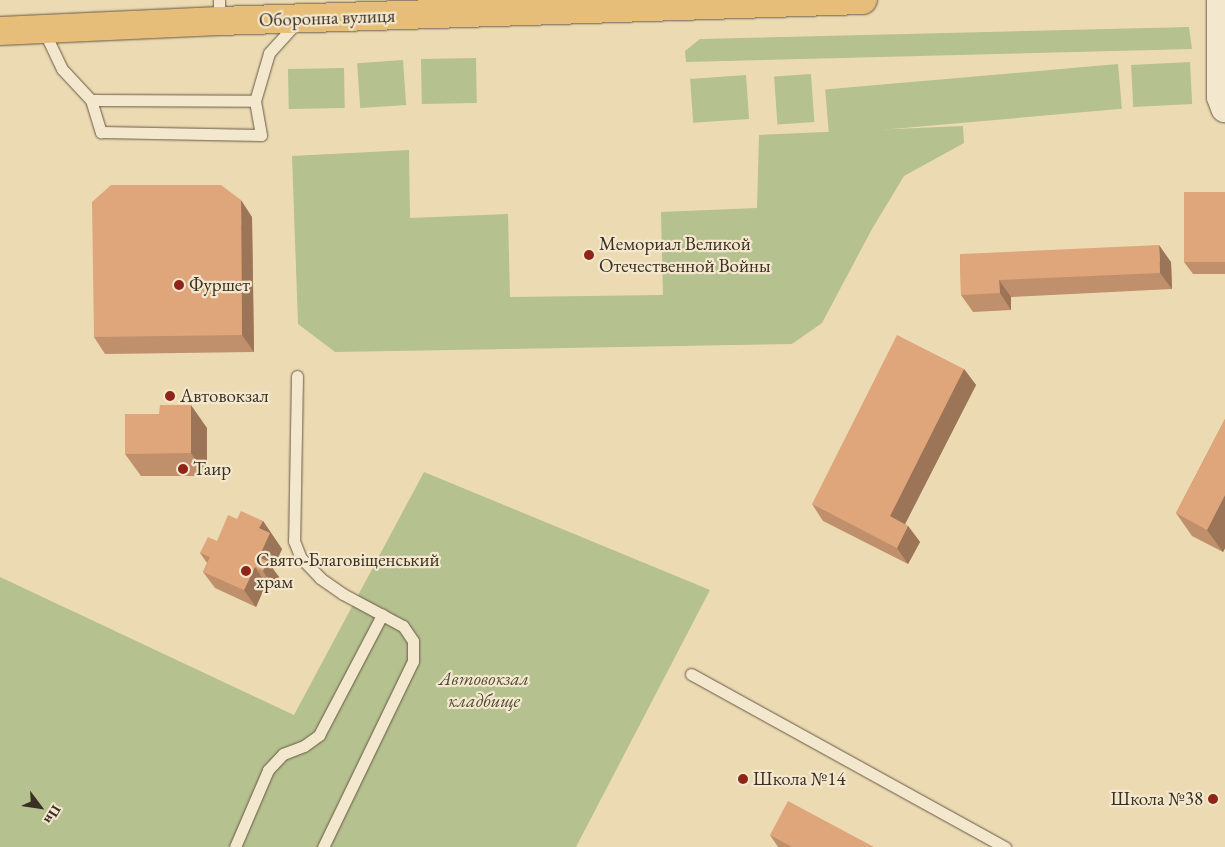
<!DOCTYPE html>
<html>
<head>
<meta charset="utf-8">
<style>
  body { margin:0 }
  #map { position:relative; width:1225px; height:847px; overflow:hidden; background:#ecdbb2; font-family:"EB Garamond",serif }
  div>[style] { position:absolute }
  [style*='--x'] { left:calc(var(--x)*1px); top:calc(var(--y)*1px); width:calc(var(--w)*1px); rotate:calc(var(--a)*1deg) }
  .green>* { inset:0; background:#b5c18e; transform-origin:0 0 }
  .roads { filter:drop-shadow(0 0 1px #675947) drop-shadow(0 0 1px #675947) }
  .lane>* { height:11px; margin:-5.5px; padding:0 5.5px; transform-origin:5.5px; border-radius:5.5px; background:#f3e8cd }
  .secondary>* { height:28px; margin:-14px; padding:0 14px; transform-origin:14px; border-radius:14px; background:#f3e8cd }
  .primary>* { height:28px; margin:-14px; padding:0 14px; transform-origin:14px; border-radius:14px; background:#e6be79 }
  .wall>* { inset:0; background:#c08f6b }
  .shaded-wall>* { inset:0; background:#9c7457 }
  .building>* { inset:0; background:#dfa67c; transform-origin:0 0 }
  .dots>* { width:14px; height:14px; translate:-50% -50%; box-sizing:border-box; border:2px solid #f3e8cd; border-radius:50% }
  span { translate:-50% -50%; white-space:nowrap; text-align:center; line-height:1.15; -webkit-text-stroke:4.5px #f3e8cd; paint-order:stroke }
  .street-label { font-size:19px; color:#3b2e23 }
  .poi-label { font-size:19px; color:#3b2e23 }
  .left { translate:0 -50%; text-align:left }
  .right { translate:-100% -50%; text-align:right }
  .park-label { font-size:19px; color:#534b38; font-style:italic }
  .north { position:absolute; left:15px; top:782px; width:50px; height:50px; -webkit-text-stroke:4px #f3e8cd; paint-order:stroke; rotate:121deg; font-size:14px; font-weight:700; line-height:20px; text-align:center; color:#3b2e23 }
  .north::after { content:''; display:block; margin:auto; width:18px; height:22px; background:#3b2e23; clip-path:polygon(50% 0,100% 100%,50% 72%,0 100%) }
</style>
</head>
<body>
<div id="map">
  <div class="green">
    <div style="clip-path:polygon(1189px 27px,1192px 49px,686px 62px,685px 51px,700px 39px)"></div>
    <div style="left:476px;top:58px;width:45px;height:55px;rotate:89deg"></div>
    <div style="left:403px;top:60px;width:45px;height:46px;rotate:86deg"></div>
    <div style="left:1190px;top:62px;width:42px;height:59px;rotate:87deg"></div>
    <div style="left:1118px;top:64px;width:45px;height:294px;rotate:85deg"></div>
    <div style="left:344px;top:68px;width:40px;height:56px;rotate:89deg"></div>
    <div style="left:811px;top:74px;width:48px;height:37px;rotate:86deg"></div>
    <div style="left:746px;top:75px;width:44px;height:56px;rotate:86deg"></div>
    <div style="clip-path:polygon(963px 126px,964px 143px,904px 176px,872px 229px,822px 323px,792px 344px,335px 352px,298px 324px,292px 156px,409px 150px,410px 218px,508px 214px,510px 297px,663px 295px,661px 212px,757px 208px,759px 135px)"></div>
    <div style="clip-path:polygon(424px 472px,710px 590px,576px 847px,0 847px,0 577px,294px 715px)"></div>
  </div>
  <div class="roads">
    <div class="lane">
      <div style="--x:219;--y:0;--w:21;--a:90"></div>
      <div style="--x:43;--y:29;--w:44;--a:64.6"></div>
      <div style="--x:62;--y:69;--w:42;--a:46.9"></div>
      <div style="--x:91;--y:100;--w:164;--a:0.3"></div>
      <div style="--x:255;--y:101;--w:50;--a:-73.7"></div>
      <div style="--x:269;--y:53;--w:42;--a:-47.9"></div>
      <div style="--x:91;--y:100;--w:34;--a:73"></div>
      <div style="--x:101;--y:132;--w:160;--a:1.1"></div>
      <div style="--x:261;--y:135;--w:35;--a:-100"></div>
      <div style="--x:297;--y:376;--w:165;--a:91"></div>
      <div style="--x:294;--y:541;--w:18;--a:68"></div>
      <div style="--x:301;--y:558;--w:28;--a:46"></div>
      <div style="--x:320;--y:578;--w:28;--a:35"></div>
      <div style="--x:343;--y:594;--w:68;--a:28.1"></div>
      <div style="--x:403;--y:626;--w:18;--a:56"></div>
      <div style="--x:413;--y:641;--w:20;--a:90"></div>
      <div style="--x:413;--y:661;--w:207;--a:115.8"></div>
      <div style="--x:691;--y:674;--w:359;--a:28.9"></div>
      <div style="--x:235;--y:847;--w:84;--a:-66.8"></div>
      <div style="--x:268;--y:770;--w:22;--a:-47"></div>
      <div style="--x:283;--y:754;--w:22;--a:-21"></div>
      <div style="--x:304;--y:746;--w:19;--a:-36"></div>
      <div style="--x:319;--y:735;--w:136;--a:-62.3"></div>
    </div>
    <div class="secondary">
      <div style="--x:1221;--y:0;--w:97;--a:90"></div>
      <div style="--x:1221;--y:97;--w:12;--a:70"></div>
    </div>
    <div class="primary">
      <div style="--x:0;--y:31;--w:219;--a:-2.6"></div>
      <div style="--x:219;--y:21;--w:644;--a:-1.87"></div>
    </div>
  </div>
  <div class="wall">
    <div style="clip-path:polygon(1225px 192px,1225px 274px,1193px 274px,1184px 262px)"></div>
    <div style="clip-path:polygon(252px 217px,254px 352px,105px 354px,94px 337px)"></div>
    <div style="clip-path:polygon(960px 254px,1171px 262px,1172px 289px,1011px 297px,1011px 310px,973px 312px,961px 295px)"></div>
    <div style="clip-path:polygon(964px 369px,976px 385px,905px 524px,908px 526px,920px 542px,908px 564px,823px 521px,812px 504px)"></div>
    <div style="clip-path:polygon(159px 414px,207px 428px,207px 476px,141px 476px,125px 454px)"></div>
    <div style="clip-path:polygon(1225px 419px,1225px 548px,1223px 552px,1192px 536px,1176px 513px)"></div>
    <div style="clip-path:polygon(237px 519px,263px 521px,282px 549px,273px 569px,279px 577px,274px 588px,266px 584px,256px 607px,215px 588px,203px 572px,207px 563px,200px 553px,217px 541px)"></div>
    <div style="clip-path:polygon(770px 835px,874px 847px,778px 847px)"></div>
  </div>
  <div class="shaded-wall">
    <div style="clip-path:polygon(241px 200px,252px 217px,254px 352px,242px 335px)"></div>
    <div style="clip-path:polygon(1159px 245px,1171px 262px,1172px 289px,1160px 273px)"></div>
    <div style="clip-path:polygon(999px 280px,1011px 297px,1011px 310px,1000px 293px)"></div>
    <div style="clip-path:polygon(964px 369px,976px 385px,901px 532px,890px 516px)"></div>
    <div style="clip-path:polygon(191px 405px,207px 428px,207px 476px,191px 453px)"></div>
    <div style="clip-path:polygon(1225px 495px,1225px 548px,1223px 552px,1207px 530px)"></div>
    <div style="clip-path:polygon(263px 521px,282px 549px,273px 569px,279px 577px,274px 588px,263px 571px,259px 557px,259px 528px)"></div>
    <div style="clip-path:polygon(908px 526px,920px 542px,908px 564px,897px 548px)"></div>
    <div style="clip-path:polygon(255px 567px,266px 584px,256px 607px,244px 590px)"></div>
  </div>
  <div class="building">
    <div style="clip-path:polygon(111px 185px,221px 185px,241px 200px,242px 335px,94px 337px,92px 202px)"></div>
    <div style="left:1184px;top:192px;width:41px;height:70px"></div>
    <div style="clip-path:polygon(1159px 245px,1160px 273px,999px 280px,1000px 293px,961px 295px,960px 254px)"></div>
    <div style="clip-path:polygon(897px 335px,964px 369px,890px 516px,908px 526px,897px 548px,812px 504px)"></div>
    <div style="clip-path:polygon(160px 405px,191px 405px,191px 453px,125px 454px,125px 414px,159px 414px)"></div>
    <div style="clip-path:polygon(1225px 419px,1225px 495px,1207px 530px,1176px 513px)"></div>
    <div style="clip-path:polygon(241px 511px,263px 521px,259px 528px,270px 533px,259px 557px,267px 561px,263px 571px,255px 567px,244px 590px,203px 572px,210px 557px,200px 553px,208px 537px,217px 541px,228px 515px,237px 519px)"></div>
    <div style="clip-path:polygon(788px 801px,874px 847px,792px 847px,770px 835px)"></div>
  </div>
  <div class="dots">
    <div style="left:589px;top:255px;background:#8f2418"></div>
    <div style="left:179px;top:285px;background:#8f2418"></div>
    <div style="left:170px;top:396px;background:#8f2418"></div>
    <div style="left:183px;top:469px;background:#8f2418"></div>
    <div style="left:246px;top:571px;background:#8f2418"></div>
    <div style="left:743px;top:779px;background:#8f2418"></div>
    <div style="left:1213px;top:799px;background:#8f2418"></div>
  </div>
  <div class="street-label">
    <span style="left:327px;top:18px;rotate:-2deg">Оборонна вулиця</span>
  </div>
  <div class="poi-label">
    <span class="left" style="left:599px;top:255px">Мемориал Великой<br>Отечественной Войны</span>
    <span class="left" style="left:189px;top:285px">Фуршет</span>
    <span class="left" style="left:180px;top:396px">Автовокзал</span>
    <span class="left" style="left:193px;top:469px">Таир</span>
    <span class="left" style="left:256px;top:571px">Свято-Благовіщенський<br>храм</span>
    <span class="left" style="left:753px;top:779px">Школа №14</span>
    <span class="right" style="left:1203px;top:799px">Школа №38</span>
  </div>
  <div class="park-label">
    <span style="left:484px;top:690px">Автовокзал<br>кладбище</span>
  </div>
  <div class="north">Пн</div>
</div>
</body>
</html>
